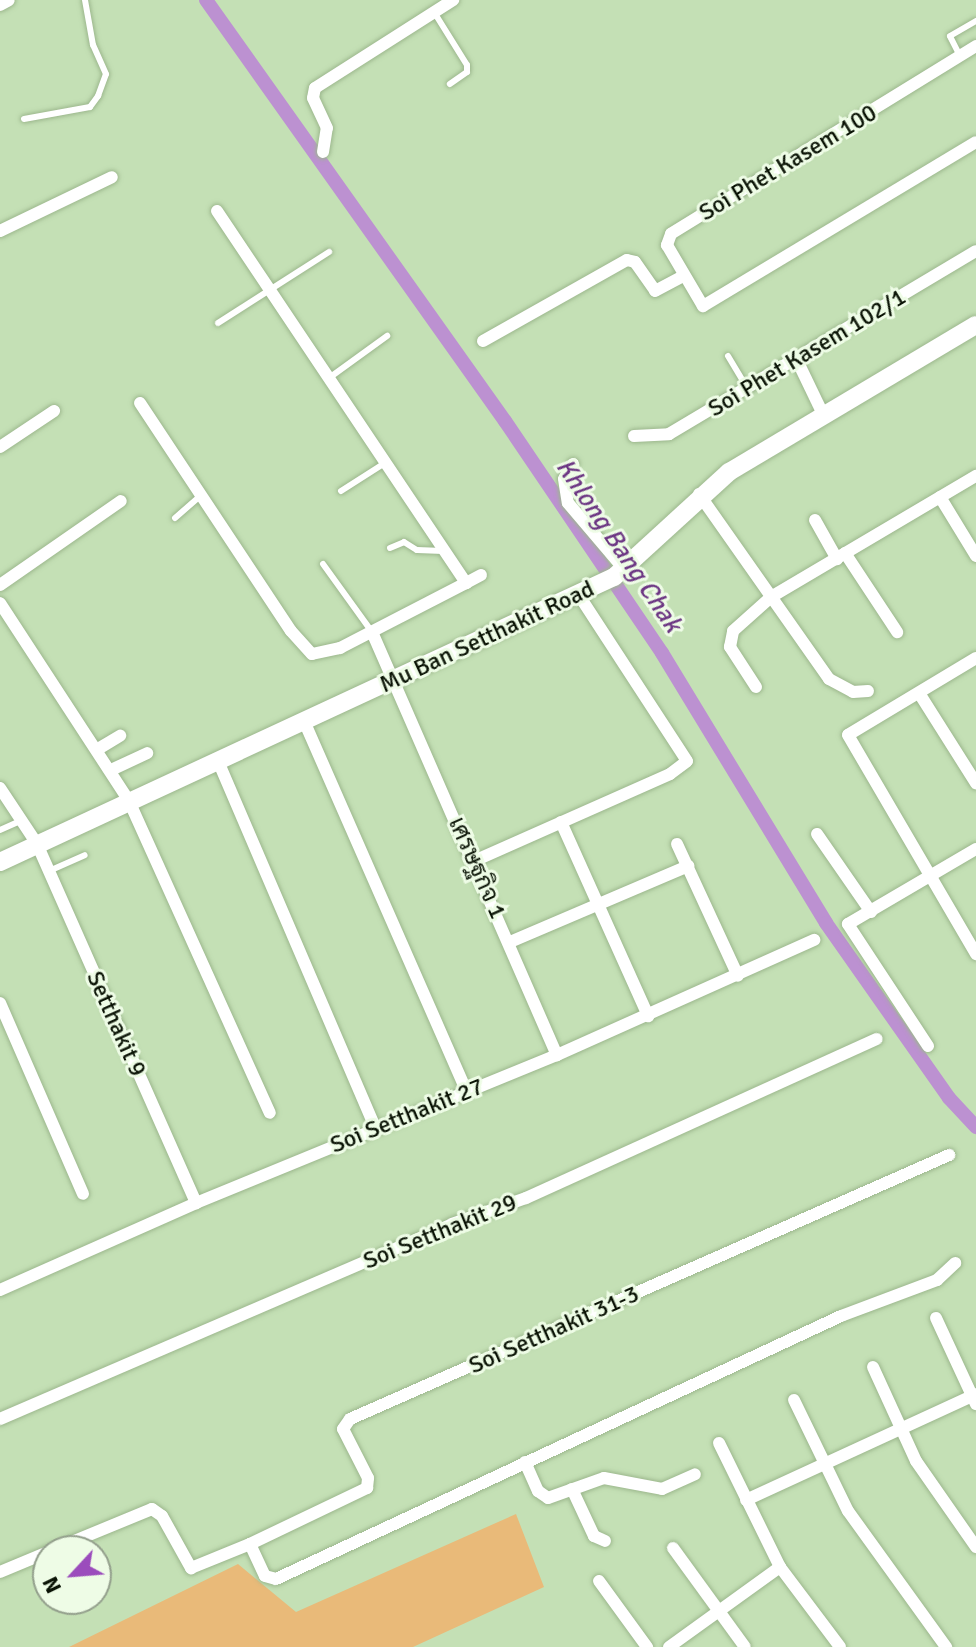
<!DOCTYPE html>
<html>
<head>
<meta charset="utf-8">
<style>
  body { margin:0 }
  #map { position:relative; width:976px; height:1647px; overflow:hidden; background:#c4e0b5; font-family:Signika,Sarabun,sans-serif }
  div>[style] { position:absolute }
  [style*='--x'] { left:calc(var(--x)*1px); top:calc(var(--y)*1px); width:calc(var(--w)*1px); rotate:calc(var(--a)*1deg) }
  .green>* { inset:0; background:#e9ba79 }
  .canal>* { height:14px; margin:-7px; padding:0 7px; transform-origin:7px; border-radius:7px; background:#bc91d1 }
  .roads { filter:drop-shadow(0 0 2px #9cb78d) drop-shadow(0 0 2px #9cb78d) }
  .lane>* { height:6px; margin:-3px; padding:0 3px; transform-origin:3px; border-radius:3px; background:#fff }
  .street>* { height:12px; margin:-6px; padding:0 6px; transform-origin:6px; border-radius:6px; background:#fff }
  .secondary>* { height:18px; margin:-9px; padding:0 9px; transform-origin:9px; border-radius:9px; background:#fff }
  span { translate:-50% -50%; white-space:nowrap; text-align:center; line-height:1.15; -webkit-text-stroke:6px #eefce6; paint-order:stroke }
  .street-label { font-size:24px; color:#0a1305 }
  .water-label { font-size:26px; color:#6c3683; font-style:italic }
  .north { position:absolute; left:32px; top:1535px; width:80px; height:80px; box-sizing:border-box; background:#eefce6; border:2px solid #939f8c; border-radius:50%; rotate:244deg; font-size:22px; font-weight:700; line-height:32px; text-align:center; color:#0a1305 }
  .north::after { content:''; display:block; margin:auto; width:28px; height:36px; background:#9b4cbc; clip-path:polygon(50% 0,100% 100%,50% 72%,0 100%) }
</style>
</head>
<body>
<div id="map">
  <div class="green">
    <div style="clip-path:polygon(516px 1514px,544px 1587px,413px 1647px,69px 1647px,238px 1564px,296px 1612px)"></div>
  </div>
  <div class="canal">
    <div style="--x:206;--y:0;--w:516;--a:54.62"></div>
    <div style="--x:505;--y:421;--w:280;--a:55.9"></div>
    <div style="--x:662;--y:653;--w:316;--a:58.7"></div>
    <div style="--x:826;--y:923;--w:214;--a:54.9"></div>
    <div style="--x:949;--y:1098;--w:40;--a:47"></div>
  </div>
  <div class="roads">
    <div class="lane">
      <div style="--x:434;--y:12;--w:62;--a:58.1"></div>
      <div style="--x:467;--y:65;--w:7;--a:90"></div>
      <div style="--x:467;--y:72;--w:21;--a:145"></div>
      <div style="--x:960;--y:56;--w:22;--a:-117"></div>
      <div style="--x:950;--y:36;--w:30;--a:-30"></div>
      <div style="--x:24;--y:119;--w:67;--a:-10.3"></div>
      <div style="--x:90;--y:107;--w:14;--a:-54"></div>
      <div style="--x:98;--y:96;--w:23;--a:-70"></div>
      <div style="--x:106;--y:74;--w:32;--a:-114"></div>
      <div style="--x:93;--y:45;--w:46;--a:-100.1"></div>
      <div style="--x:218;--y:323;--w:132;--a:-32.6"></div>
      <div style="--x:728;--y:356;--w:37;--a:59"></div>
      <div style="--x:329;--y:378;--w:72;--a:-35.9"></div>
      <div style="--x:341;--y:491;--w:52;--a:-32.5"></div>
      <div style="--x:175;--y:518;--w:33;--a:-41"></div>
      <div style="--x:390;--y:548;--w:15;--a:-23"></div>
      <div style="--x:404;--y:542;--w:15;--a:32"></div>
      <div style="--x:417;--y:550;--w:26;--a:2"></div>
      <div style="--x:323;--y:564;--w:84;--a:54.2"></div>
      <div style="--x:0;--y:830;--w:24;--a:-24"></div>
      <div style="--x:49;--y:871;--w:39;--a:-24"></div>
    </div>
    <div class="street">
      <div style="--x:0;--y:5;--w:10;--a:-29"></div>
      <div style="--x:976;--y:46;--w:358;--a:148.4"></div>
      <div style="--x:671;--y:234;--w:12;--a:110"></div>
      <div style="--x:667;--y:245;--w:71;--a:59.5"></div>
      <div style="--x:703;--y:306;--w:318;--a:-31"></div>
      <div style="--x:323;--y:152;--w:24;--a:-81"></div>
      <div style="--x:327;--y:128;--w:33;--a:-115"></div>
      <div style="--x:313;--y:98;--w:10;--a:-79"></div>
      <div style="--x:315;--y:88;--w:164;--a:-32.5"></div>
      <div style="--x:217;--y:211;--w:448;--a:56.2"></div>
      <div style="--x:466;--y:583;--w:17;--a:-28"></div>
      <div style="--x:0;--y:231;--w:124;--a:-25.7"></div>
      <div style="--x:483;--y:341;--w:165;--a:-29.4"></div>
      <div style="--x:627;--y:260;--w:8;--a:14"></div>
      <div style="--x:635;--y:262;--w:35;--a:55"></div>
      <div style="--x:655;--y:291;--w:32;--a:-28"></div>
      <div style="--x:796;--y:358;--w:62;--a:64.3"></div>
      <div style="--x:140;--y:403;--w:273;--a:56.5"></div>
      <div style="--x:291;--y:631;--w:31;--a:48"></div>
      <div style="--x:312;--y:654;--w:29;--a:-12"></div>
      <div style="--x:340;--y:648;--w:142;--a:-27.3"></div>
      <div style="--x:634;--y:436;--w:35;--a:-3"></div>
      <div style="--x:669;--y:434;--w:357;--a:-30.8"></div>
      <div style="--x:0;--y:447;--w:65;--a:-33.7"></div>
      <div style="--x:573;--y:464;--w:17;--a:121"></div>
      <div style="--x:564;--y:479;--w:24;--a:81"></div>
      <div style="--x:568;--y:503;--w:87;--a:49.7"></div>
      <div style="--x:699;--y:494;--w:226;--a:54.9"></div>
      <div style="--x:829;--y:679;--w:27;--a:28"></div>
      <div style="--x:853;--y:692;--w:15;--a:-4"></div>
      <div style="--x:940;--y:497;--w:69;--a:58.6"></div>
      <div style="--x:815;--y:520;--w:45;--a:60.6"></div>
      <div style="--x:845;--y:553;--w:95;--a:56.6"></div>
      <div style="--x:0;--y:585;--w:147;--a:-34.8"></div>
      <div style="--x:0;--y:603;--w:236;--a:56.9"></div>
      <div style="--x:129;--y:801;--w:342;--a:65.7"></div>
      <div style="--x:372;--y:632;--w:462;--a:66.4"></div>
      <div style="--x:976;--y:658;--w:149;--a:149"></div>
      <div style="--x:848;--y:735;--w:254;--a:59.7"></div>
      <div style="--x:756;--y:687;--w:48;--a:-123"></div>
      <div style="--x:730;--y:647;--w:16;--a:-79"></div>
      <div style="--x:733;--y:631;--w:51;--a:-41.8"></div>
      <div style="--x:771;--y:597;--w:238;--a:-30.6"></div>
      <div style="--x:919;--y:693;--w:107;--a:57.7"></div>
      <div style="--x:304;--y:721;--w:405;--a:66.3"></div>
      <div style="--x:98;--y:749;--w:26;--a:-31"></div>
      <div style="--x:218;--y:761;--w:399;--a:66.8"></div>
      <div style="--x:111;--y:770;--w:40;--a:-25"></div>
      <div style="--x:0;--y:788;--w:67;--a:56.5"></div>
      <div style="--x:37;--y:844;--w:393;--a:66.1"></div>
      <div style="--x:561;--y:822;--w:213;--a:65.8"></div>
      <div style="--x:817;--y:834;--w:95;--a:55.3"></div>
      <div style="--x:677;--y:844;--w:145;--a:65.2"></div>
      <div style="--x:474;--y:861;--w:214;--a:-23.9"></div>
      <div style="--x:670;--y:774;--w:21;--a:-37"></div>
      <div style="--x:687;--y:761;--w:199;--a:-123.1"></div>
      <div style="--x:510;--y:942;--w:194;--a:-23.1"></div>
      <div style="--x:0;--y:1003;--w:208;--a:66.5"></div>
      <div style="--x:928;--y:1046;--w:146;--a:-123.3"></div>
      <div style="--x:848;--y:924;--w:148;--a:-30.4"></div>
      <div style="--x:0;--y:1290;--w:214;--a:-23.9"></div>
      <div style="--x:196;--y:1203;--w:390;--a:-22.3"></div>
      <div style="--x:557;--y:1055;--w:282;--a:-24.1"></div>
      <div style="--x:936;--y:1318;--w:95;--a:65.1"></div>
      <div style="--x:873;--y:1367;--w:103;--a:65.4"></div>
      <div style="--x:916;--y:1461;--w:105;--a:55.1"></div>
      <div style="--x:794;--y:1400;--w:123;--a:64.1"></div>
      <div style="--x:848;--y:1511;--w:168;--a:54.2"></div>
      <div style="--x:0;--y:1419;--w:492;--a:-23.3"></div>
      <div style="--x:452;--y:1224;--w:78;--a:-19.4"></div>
      <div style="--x:526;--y:1198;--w:385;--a:-24.4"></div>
      <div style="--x:719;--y:1443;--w:138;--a:63.8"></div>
      <div style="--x:780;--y:1567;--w:100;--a:53.1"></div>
      <div style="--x:525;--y:1462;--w:32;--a:66"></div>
      <div style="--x:538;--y:1491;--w:12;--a:35"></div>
      <div style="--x:548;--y:1498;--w:59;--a:-19.7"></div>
      <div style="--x:604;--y:1478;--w:59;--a:10.7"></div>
      <div style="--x:662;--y:1489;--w:36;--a:-24"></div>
      <div style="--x:572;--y:1489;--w:52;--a:64.9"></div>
      <div style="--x:594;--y:1536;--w:12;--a:24"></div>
      <div style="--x:746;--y:1500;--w:253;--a:-24.7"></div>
      <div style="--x:250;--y:1544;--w:130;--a:-25.6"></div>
      <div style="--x:367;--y:1488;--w:10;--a:-84"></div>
      <div style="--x:368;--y:1478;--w:55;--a:-117"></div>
      <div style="--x:343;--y:1429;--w:12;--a:-55"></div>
      <div style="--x:350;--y:1419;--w:655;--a:-23.78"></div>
      <div style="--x:673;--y:1548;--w:122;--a:54"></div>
      <div style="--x:50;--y:1551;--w:110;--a:-22.4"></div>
      <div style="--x:152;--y:1509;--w:12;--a:35"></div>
      <div style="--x:162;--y:1516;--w:60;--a:60.9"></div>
      <div style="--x:191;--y:1568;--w:64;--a:-22.1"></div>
      <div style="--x:250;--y:1544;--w:35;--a:65"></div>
      <div style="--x:265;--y:1576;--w:11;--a:15"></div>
      <div style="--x:276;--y:1579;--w:623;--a:-24.96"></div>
      <div style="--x:841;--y:1316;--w:103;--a:-20.6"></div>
      <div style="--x:937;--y:1280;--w:25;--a:-43"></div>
      <div style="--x:0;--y:1572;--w:52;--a:-22.6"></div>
      <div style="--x:599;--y:1581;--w:82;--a:54"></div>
      <div style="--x:669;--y:1647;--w:137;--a:-35.8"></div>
    </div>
    <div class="secondary">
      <div style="--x:0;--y:862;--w:677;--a:-24.9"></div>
      <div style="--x:614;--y:577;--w:156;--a:-42.4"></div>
      <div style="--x:729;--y:472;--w:287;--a:-30.8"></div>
    </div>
  </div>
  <div class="street-label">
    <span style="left:788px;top:163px;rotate:-31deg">Soi Phet Kasem 100</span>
    <span style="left:807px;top:353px;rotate:-31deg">Soi Phet Kasem 102/1</span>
    <span style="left:487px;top:637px;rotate:-25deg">Mu Ban Setthakit Road</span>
    <span style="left:477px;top:868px;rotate:66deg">เศรษฐกิจ 1</span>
    <span style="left:116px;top:1024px;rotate:66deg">Setthakit 9</span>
    <span style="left:407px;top:1116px;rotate:-22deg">Soi Setthakit 27</span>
    <span style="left:440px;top:1232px;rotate:-22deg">Soi Setthakit 29</span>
    <span style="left:554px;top:1330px;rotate:-24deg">Soi Setthakit 31-3</span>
  </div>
  <div class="water-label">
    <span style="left:618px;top:546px;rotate:56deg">Khlong Bang Chak</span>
  </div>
  <div class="north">N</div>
</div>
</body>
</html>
